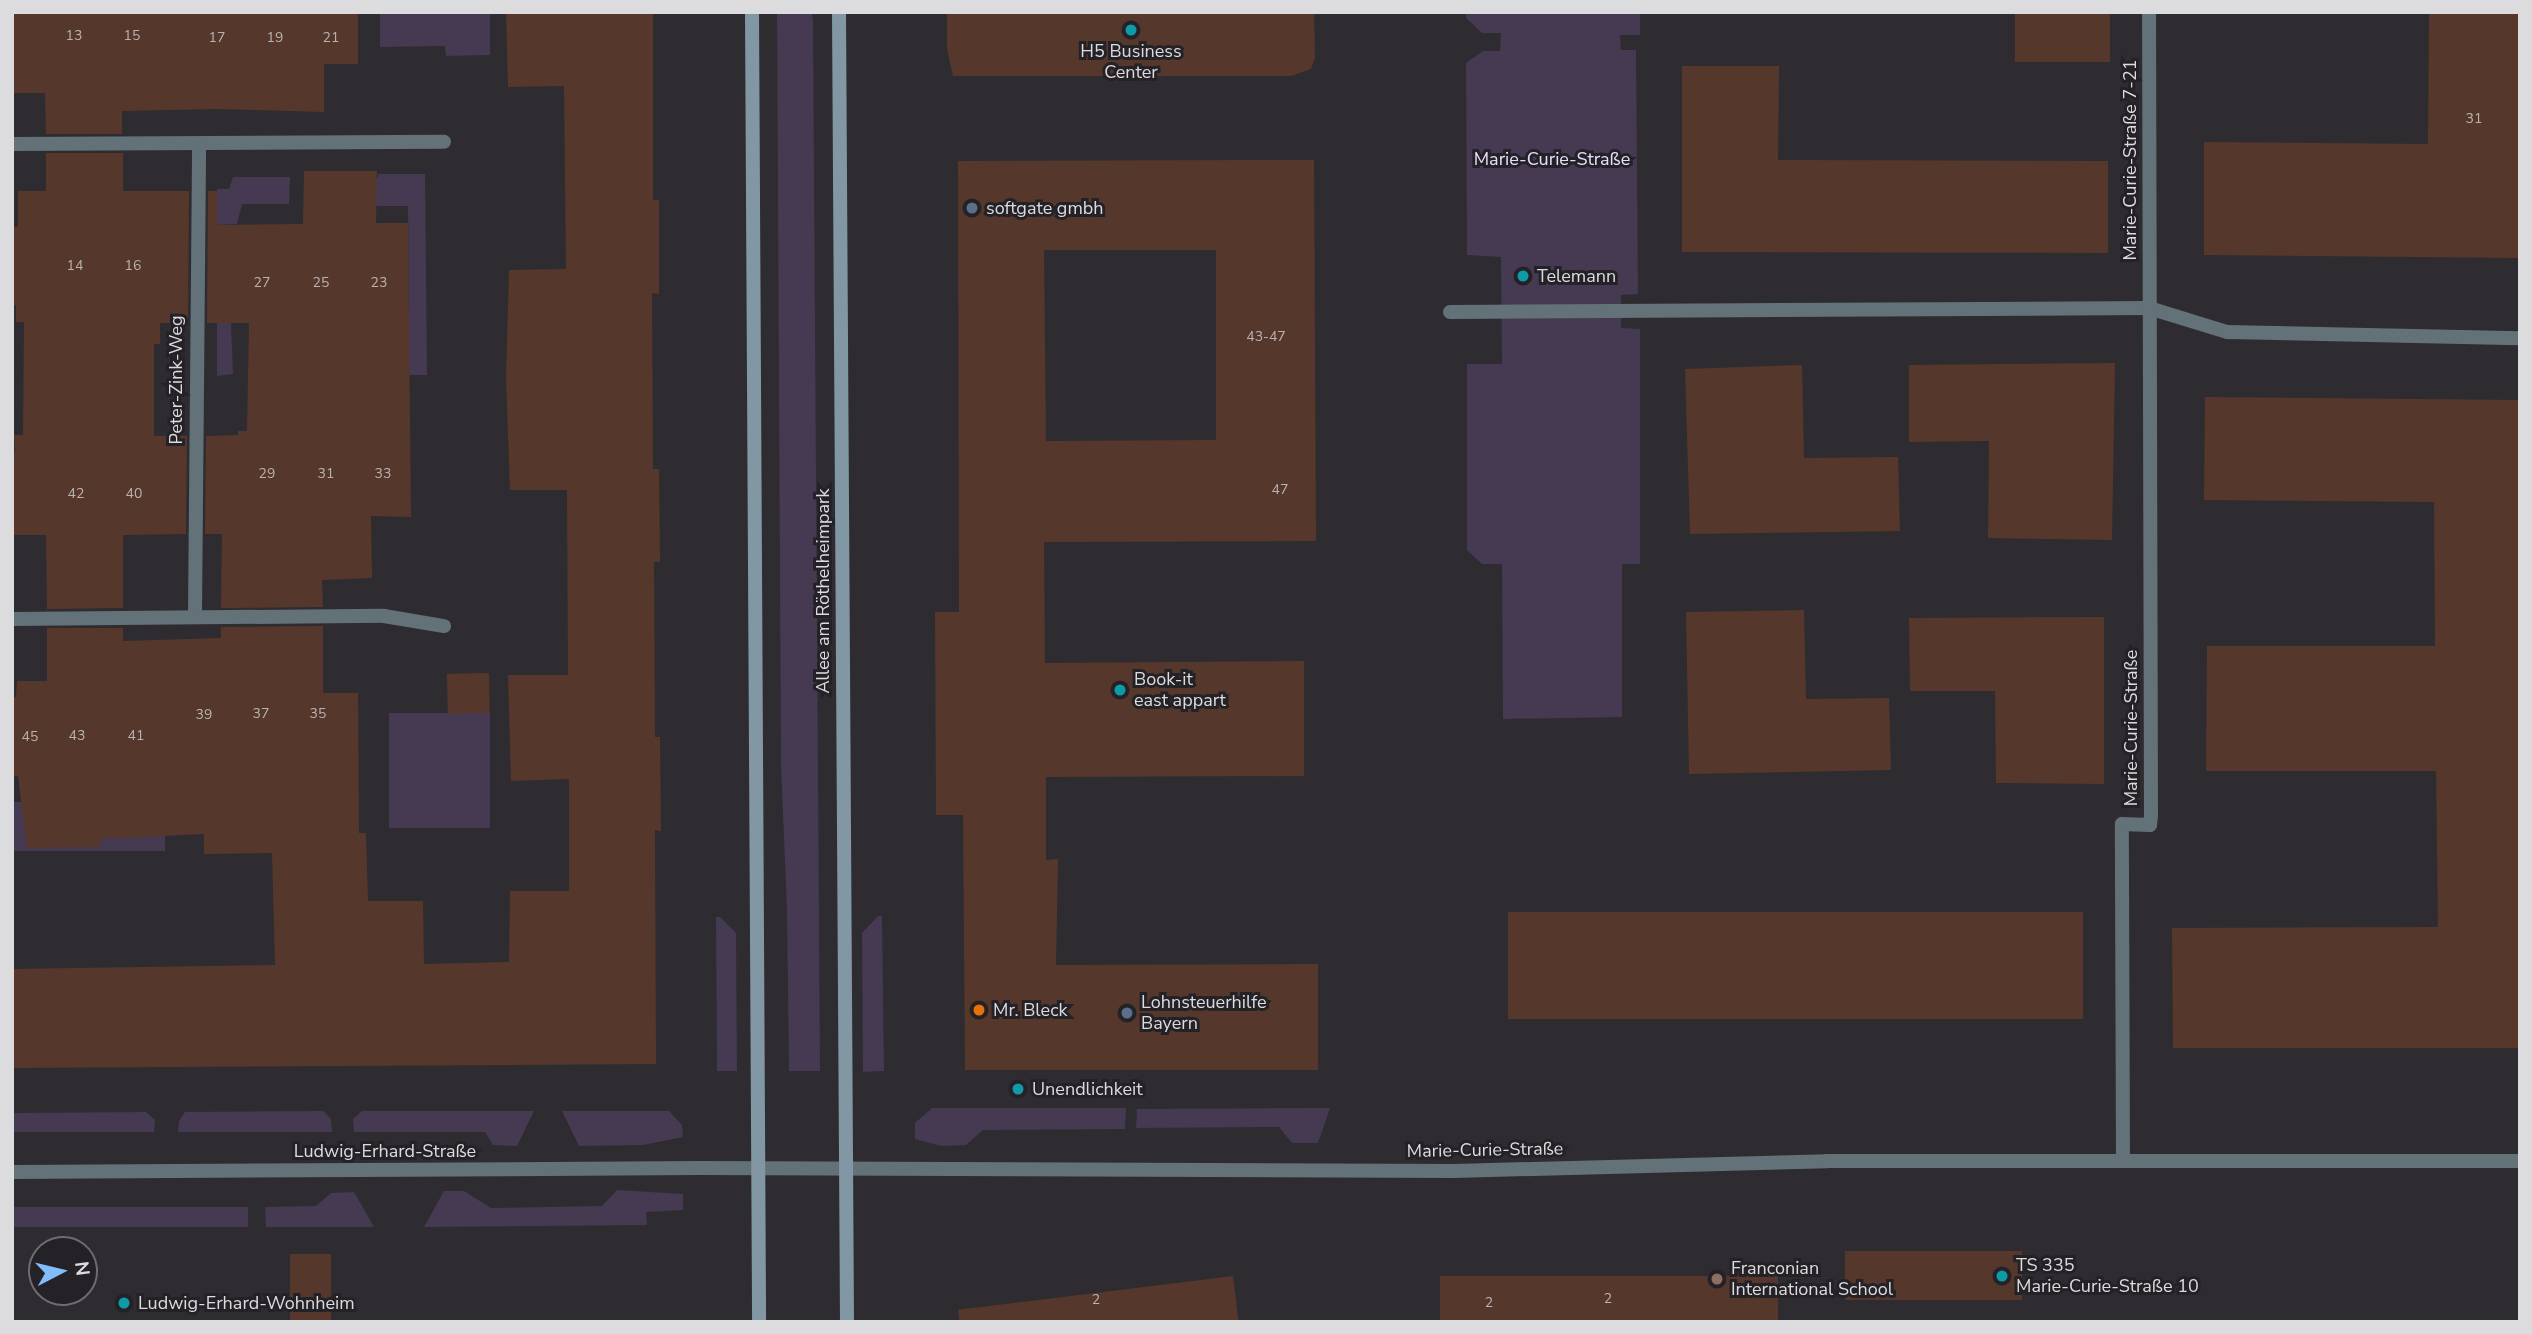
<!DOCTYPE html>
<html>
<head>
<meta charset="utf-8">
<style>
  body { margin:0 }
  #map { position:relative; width:2532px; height:1334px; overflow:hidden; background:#2e2c30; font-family:"Nunito Sans",sans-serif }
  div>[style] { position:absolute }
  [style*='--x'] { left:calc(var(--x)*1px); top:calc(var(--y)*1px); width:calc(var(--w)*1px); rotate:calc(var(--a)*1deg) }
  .green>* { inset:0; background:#453a51; transform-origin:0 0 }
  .building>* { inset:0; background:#55382b; transform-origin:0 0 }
  .street>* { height:14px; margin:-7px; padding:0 7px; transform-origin:7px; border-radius:7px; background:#637179 }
  .secondary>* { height:14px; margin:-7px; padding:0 7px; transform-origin:7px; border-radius:7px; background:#8197a4 }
  .dots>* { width:19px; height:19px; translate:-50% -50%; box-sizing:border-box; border:4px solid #242227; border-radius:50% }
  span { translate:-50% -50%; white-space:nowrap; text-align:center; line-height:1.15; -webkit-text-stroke:6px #242227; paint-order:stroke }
  .number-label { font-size:14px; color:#bab2b1 }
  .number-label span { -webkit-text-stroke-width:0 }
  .poi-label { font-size:18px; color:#dcdbde }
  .left { translate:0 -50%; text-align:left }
  .park-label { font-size:18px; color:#ebdcfd }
  .street-label { font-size:18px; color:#dcdbde }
  .frame { position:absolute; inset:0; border:14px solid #dcdbde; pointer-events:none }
  .north { position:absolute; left:28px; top:1236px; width:70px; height:70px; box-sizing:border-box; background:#242227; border:2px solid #6e6c70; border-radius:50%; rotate:83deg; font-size:19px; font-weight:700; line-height:28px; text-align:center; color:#dcdbde }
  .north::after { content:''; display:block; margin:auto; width:24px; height:32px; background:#83bcfb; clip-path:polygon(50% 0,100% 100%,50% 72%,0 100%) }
</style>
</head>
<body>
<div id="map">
  <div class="green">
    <div style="clip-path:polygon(380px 12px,490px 12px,490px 55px,446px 56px,445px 46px,380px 47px)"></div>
    <div style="clip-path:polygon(777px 12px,812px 12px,813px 24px,820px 1071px,789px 1071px,787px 909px,781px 766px)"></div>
    <div style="clip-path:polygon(1466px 12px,1640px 12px,1640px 35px,1620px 35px,1621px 50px,1636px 50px,1638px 294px,1621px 295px,1621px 328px,1640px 329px,1640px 564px,1622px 564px,1622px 717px,1503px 719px,1502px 564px,1482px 564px,1467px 550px,1467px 364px,1502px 364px,1501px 257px,1467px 255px,1466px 63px,1483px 51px,1500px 51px,1501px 33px,1482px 33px,1466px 18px)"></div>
    <div style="clip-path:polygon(378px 174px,425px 174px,427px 375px,294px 375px,409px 344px,408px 206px,364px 206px,363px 179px,378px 178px)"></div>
    <div style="clip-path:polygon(233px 177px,290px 177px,289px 204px,242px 204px,237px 224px,216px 225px,217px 189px,229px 189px)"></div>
    <div style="clip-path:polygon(228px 247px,233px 374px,217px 376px,217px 248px)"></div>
    <div style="left:389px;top:713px;width:101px;height:115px"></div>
    <div style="left:12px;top:802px;width:153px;height:49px"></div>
    <div style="clip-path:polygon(878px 916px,882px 916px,884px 1071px,863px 1072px,862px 933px)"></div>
    <div style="clip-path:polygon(716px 917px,720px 917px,736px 933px,737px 1071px,717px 1071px)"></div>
    <div style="clip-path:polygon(932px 1108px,1126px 1108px,1125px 1129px,983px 1130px,966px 1145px,941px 1146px,915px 1139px,915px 1123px)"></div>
    <div style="clip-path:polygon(1330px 1108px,1318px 1143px,1292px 1143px,1279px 1127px,1136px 1128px,1137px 1109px)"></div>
    <div style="clip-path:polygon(323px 1111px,331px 1119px,332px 1132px,178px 1132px,179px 1121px,185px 1112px)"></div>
    <div style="clip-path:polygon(362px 1111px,534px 1111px,517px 1146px,493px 1145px,485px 1132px,354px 1132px,353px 1119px)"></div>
    <div style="clip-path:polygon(562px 1111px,669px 1111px,682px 1125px,683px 1137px,643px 1145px,579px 1146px)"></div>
    <div style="clip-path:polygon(146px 1112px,155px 1120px,154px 1132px,12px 1132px,12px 1113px)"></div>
    <div style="clip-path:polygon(617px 1190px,683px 1194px,683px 1210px,646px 1212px,647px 1225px,424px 1227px,444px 1191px,464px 1191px,491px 1208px,602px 1206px)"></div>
    <div style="clip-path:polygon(354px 1192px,374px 1227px,266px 1227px,265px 1207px,316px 1206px,331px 1193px)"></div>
    <div style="left:248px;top:1207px;width:20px;height:236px;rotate:90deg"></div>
  </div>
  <div class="building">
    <div style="clip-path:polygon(12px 12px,358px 12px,358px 64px,324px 64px,324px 112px,216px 109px,122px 111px,122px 134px,46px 134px,45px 93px,13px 93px)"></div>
    <div style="clip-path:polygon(506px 12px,653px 12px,653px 200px,659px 200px,659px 294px,652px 293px,653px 469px,659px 469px,660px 562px,654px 562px,655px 737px,660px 737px,661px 831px,655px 830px,656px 1064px,12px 1068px,12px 969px,275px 965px,272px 853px,204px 854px,204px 834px,100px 839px,100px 847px,27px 848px,18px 776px,12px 776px,12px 697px,16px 697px,17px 681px,47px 681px,47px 628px,123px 628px,123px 641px,221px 638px,221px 627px,323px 626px,323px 693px,358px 693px,359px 833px,366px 833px,368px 901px,423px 901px,424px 964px,509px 962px,510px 891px,569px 891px,569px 779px,511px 781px,508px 675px,568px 675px,567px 490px,510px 490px,506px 378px,509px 270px,566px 269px,564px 86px,508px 87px)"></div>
    <div style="clip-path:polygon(947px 12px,1314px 12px,1315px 58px,1311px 69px,1291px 76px,953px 76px,947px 49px)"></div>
    <div style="left:2015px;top:12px;width:95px;height:50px"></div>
    <div style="clip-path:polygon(2429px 12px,2520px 12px,2520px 258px,2204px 255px,2204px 142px,2428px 144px)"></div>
    <div style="clip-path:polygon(1682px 66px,1779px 66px,1778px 160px,2108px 161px,2108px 253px,1682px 252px)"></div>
    <div style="clip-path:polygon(46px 153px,123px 153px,123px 191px,189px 191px,188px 323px,160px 323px,160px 344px,154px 344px,154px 436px,187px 436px,186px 534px,123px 535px,123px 608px,47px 609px,46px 535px,12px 535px,12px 452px,15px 452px,14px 435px,23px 435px,24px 322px,16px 322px,16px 305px,12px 305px,12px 227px,18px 227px,18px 191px,46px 191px)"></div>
    <div style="clip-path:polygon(evenodd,1314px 160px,1316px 541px,1044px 542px,1045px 663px,1304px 661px,1304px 776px,1046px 777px,1046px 860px,1058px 859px,1056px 965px,1318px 964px,1318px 1070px,965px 1070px,963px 815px,936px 815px,935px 612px,959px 612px,958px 161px,1314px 160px,1044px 250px,1216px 250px,1216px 440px,1046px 441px,1044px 250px)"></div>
    <div style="clip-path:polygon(304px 171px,377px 171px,376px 223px,408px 223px,411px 517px,371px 516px,372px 578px,322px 580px,323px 607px,221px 608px,222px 534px,205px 534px,206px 436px,238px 435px,238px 431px,247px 431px,249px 323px,207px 323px,208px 191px,217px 191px,217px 225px,303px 224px)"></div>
    <div style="clip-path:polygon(2115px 363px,2112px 540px,1988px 538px,1989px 441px,1909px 442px,1909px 365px)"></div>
    <div style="clip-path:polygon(1802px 365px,1804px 458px,1898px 457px,1900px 531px,1690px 534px,1685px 369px)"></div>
    <div style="clip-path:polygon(2205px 397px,2520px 400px,2520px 1048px,2173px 1048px,2172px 928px,2438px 927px,2436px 771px,2206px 771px,2207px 646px,2435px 646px,2434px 502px,2204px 500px)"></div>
    <div style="clip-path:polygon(1804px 610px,1806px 699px,1889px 698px,1891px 770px,1689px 774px,1686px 612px)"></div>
    <div style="clip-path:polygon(2104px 617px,2104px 784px,1996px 783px,1995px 691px,1910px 691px,1909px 618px)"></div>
    <div style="left:489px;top:673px;width:40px;height:42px;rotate:89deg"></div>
    <div style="left:2083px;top:912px;width:107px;height:575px;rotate:90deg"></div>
    <div style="left:1845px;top:1251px;width:177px;height:49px"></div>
    <div style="left:290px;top:1254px;width:41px;height:68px"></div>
    <div style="left:1233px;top:1276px;width:46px;height:277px;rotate:83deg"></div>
    <div style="left:1440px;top:1276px;width:338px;height:46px"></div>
  </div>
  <div class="street">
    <div style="--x:12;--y:144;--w:432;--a:-0.3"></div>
    <div style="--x:1450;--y:312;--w:699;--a:-0.33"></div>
    <div style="--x:2149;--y:308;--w:82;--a:17.1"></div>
    <div style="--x:2227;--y:332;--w:293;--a:1.2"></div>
    <div style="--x:195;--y:615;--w:471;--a:-89.5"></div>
    <div style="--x:12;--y:619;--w:372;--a:-0.5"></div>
    <div style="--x:384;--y:616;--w:61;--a:9.5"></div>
    <div style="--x:2123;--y:1159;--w:335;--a:-90.2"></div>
    <div style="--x:2122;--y:824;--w:28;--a:2"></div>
    <div style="--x:2150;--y:825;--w:10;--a:-84"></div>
    <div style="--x:2151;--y:815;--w:803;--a:-90.14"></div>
    <div style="--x:12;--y:1172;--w:688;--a:-0.33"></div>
    <div style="--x:700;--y:1168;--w:754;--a:0.23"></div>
    <div style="--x:1454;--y:1171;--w:373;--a:-1.5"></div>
    <div style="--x:1827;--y:1161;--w:693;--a:0"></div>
  </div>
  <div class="secondary">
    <div style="--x:752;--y:12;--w:1310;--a:89.69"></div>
    <div style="--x:839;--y:12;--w:1310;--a:89.65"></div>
  </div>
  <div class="dots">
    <div style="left:1131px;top:30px;background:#0f9aa8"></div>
    <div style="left:972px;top:208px;background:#5c6f8a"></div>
    <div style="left:1523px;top:276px;background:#0f9aa8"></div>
    <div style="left:1120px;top:690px;background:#0f9aa8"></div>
    <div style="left:979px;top:1010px;background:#e8710a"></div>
    <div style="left:1127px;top:1013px;background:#5c6f8a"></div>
    <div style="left:1018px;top:1089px;background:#0f9aa8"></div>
    <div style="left:2002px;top:1276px;background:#0f9aa8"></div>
    <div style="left:1717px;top:1279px;background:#8d6e63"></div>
    <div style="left:124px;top:1303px;background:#0f9aa8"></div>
  </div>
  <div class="number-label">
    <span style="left:74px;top:36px">13</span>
    <span style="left:132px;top:36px">15</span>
    <span style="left:217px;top:38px">17</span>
    <span style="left:275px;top:38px">19</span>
    <span style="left:331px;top:38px">21</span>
    <span style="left:2474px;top:119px">31</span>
    <span style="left:75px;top:266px">14</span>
    <span style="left:133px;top:266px">16</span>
    <span style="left:262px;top:283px">27</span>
    <span style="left:321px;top:283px">25</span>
    <span style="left:379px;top:283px">23</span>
    <span style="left:1266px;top:337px">43-47</span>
    <span style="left:267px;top:474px">29</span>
    <span style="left:326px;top:474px">31</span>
    <span style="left:383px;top:474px">33</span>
    <span style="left:1280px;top:490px">47</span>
    <span style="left:76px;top:494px">42</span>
    <span style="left:134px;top:494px">40</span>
    <span style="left:261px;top:714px">37</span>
    <span style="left:318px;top:714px">35</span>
    <span style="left:204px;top:715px">39</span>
    <span style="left:77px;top:736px">43</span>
    <span style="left:136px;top:736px">41</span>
    <span style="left:30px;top:737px">45</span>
    <span style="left:1608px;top:1299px">2</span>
    <span style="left:1096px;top:1300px">2</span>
    <span style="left:1489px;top:1303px">2</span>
  </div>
  <div class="poi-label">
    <span style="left:1131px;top:62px">H5 Business<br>Center</span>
    <span class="left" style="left:986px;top:208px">softgate gmbh</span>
    <span class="left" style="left:1537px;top:276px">Telemann</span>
    <span class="left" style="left:1134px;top:690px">Book-it<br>east appart</span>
    <span class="left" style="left:1141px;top:1013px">Lohnsteuerhilfe<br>Bayern</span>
    <span class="left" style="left:993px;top:1010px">Mr. Bleck</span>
    <span class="left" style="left:1032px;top:1089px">Unendlichkeit</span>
    <span class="left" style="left:2016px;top:1276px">TS 335<br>Marie-Curie-Straße 10</span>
    <span class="left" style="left:1731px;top:1279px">Franconian<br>International School</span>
    <span class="left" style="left:138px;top:1303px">Ludwig-Erhard-Wohnheim</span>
  </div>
  <div class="park-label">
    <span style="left:1552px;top:159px">Marie-Curie-Straße</span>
  </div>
  <div class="street-label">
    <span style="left:2130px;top:160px;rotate:-90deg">Marie-Curie-Straße 7-21</span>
    <span style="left:176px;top:380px;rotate:-90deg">Peter-Zink-Weg</span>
    <span style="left:823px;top:591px;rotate:-90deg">Allee am Röthelheimpark</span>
    <span style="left:2131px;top:728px;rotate:-90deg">Marie-Curie-Straße</span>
    <span style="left:1485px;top:1150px;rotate:-1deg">Marie-Curie-Straße</span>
    <span style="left:385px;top:1151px">Ludwig-Erhard-Straße</span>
  </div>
  <div class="frame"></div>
  <div class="north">N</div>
</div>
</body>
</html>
